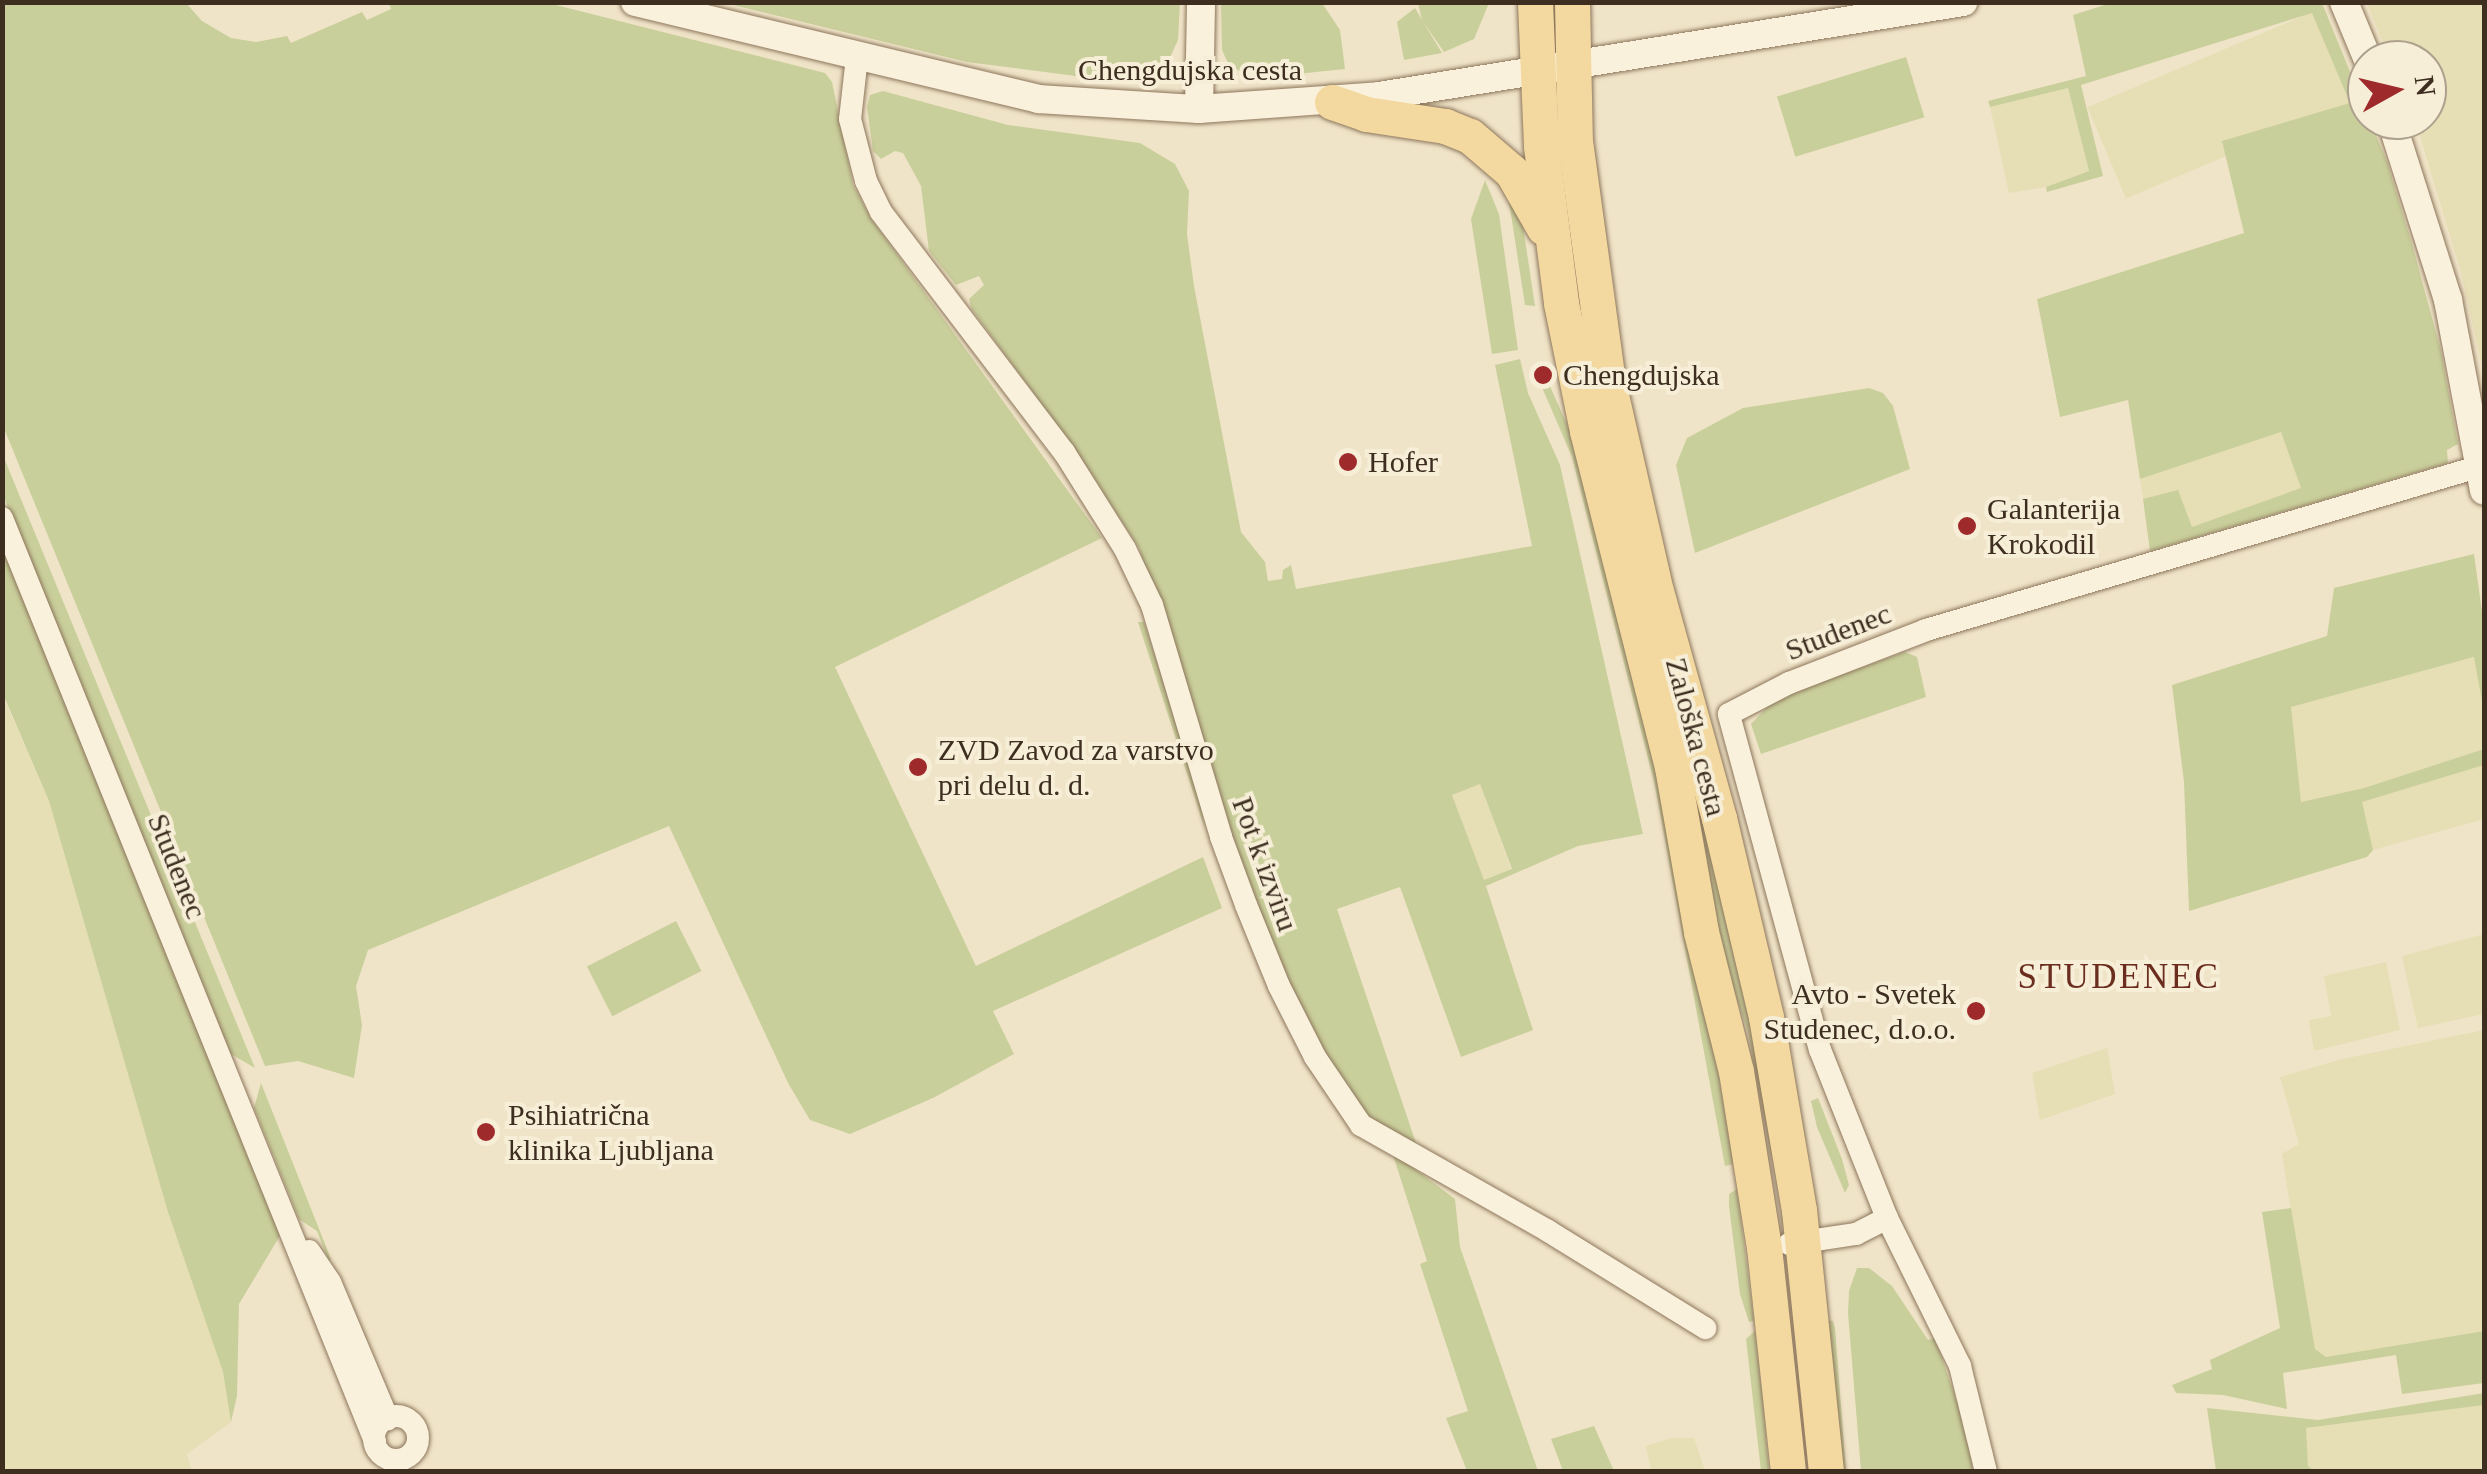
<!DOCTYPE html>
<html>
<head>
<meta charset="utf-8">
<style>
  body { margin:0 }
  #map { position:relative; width:2487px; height:1474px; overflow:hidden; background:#f0e4c8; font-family:"Times New Roman",serif }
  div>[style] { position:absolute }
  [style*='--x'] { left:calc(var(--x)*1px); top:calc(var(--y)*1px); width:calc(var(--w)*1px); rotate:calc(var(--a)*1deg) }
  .farmland>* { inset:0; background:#e6deb5; transform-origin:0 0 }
  .green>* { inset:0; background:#c9cf9b; transform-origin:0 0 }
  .roads { filter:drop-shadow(0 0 2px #8d765c) drop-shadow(0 0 2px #8d765c) }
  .minor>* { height:22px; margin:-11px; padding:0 11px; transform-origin:11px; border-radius:11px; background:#faf1dc }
  .minor>.ring { margin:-11px; padding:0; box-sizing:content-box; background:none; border:22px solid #faf1dc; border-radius:50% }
  .tertiary>* { height:28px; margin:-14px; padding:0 14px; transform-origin:14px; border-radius:14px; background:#faf1dc }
  .primary>* { height:35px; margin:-17.5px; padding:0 17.5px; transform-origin:17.5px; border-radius:17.5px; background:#f3d9a0 }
  .dots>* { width:28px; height:28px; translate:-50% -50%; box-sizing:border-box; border:5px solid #f7eed8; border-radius:50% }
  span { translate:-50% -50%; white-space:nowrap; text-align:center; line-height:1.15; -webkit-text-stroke:8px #f7eed8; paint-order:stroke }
  .street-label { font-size:30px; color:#3d2e20 }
  .poi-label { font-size:30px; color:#3d2e20 }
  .left { translate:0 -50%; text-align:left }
  .right { translate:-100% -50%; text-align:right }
  .quarter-label { font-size:35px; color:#6b2e1e; letter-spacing:2.5px }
  .frame { position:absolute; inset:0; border:5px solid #3d2e20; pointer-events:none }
  .north { position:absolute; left:2347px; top:40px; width:100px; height:100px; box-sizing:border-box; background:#f7eed8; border:2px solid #ada18e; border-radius:50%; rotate:82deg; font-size:28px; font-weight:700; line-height:40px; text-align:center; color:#3d2e20 }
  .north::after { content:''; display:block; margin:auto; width:35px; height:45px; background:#9e2a2b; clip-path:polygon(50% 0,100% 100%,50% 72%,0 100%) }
</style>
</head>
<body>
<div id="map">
  <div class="farmland">
    <div style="clip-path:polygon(2367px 3px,2484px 3px,2484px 375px,2461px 272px,2415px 120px,2427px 120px,2427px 60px,2390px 60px)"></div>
    <div style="left:2312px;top:12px;width:99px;height:244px;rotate:67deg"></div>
    <div style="clip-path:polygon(2068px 88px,2089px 171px,2046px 187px,2009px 193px,1990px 107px)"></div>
    <div style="clip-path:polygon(2281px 432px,2302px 488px,2191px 528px,2178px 491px,2143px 499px,2140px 479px)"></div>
    <div style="clip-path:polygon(2475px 657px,2484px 712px,2484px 749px,2364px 788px,2301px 802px,2290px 707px)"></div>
    <div style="clip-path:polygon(2px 694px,49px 801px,168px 1212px,223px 1372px,231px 1422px,187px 1454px,192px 1471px,3px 1471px)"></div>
    <div style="clip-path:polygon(2484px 765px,2484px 819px,2373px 850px,2361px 802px)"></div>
    <div style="left:1480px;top:784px;width:92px;height:30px;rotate:70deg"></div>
    <div style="clip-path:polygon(2484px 934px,2484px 1014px,2418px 1028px,2402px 956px)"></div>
    <div style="clip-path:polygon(2386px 962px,2400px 1030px,2314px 1051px,2309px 1020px,2331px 1016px,2324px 976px)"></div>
    <div style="clip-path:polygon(2484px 1030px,2484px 1331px,2326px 1357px,2315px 1349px,2304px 1296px,2282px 1154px,2299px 1144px,2280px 1077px,2342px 1059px)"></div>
    <div style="clip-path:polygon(2107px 1048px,2115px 1094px,2040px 1120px,2032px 1073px)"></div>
    <div style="clip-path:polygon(2484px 1405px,2484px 1471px,2314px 1471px,2308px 1466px,2305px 1428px)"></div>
    <div style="clip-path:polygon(1672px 1438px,1694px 1438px,1705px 1471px,1651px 1471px,1646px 1446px)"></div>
  </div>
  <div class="green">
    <div style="clip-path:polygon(2px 3px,186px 3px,202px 21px,231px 38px,256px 42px,287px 36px,291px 43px,362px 12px,367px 20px,391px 9px,389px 3px,548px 3px,825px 73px,832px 82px,853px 185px,870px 217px,1102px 538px,835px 667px,976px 966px,1203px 857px,1222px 908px,993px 1011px,1014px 1054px,933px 1098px,850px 1134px,810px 1120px,788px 1083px,669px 826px,368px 950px,356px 986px,362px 1025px,354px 1078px,298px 1061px,265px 1066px,3px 426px)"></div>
    <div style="clip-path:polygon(725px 3px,1180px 3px,1178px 40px,1167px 64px,1151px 77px,1122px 82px,967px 62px)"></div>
    <div style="clip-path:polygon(1221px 3px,1322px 3px,1340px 30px,1345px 69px,1268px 77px,1240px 72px,1227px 61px,1222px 50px)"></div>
    <div style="clip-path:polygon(1418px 3px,1418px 2px,1489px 3px,1474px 39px,1444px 52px,1422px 20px)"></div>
    <div style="clip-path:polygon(2111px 3px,2322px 3px,2387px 162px,2412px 244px,2441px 351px,2458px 444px,2447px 450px,2448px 463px,2150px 551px,2143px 499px,2178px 490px,2192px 527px,2301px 488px,2281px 432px,2140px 479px,2128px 400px,2060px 417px,2037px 299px,2244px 233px,2222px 141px,2350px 103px,2312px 13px,2081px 85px,2103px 176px,2047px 192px,2046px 187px,2089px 171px,2068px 88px,1990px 107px,1988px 101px,2086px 76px,2073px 15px)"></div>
    <div style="clip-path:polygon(1415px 8px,1442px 53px,1404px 60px,1397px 22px)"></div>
    <div style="left:1906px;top:57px;width:63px;height:135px;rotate:73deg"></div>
    <div style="clip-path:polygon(evenodd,883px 91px,1008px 125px,1140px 143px,1175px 164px,1189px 191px,1187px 234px,1194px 286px,1241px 532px,1265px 562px,1268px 581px,1282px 579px,1283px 570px,1291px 565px,1296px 589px,1532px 546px,1495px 365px,1520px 359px,1528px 393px,1560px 465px,1643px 834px,1578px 846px,1486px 886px,1533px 1030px,1461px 1057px,1400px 887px,1337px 909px,1416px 1143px,1385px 1129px,1366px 1113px,1314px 1039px,1255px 906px,1139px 548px,1085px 464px,971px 308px,969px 299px,984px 285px,979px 276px,956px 285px,929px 251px,921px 186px,903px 153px,895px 151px,881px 159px,873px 151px,867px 107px,870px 95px,883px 91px,1480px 784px,1512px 869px,1484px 880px,1452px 795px,1480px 784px)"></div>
    <div style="clip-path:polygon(1485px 180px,1499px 214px,1518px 350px,1492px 354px,1471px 219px)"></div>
    <div style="clip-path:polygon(1508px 195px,1521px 213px,1535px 306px,1525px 305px)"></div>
    <div style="clip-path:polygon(1579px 316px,1713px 845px,1777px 1153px,1771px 1155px,1748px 1032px,1730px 980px,1592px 403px)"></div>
    <div style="clip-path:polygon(1549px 384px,1570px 431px,1656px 754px,1719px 1078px,1734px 1164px,1725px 1166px,1655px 786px,1572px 457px,1541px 385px)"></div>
    <div style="clip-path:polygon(1869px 388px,1883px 393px,1893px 406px,1910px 469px,1695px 553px,1676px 465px,1687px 438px,1743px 408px)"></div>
    <div style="clip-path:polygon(2px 453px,255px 1068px,231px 1054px,3px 495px)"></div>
    <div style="clip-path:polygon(2px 547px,281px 1234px,239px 1304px,237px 1396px,231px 1422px,223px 1372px,168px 1212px,49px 801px,3px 694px)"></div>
    <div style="clip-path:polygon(2474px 554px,2484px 626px,2484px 712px,2474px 657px,2291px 707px,2301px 802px,2364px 788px,2484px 749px,2484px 765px,2362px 802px,2373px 850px,2367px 857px,2189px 911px,2184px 782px,2172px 685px,2327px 636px,2334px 588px)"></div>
    <div style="clip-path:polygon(1138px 622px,1144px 622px,1197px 788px,1205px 829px)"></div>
    <div style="clip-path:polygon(1905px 652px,1917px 657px,1926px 697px,1761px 754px,1751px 724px,1768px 706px,1805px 687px)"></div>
    <div style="left:676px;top:921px;width:56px;height:100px;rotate:63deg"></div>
    <div style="clip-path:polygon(261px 1083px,331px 1259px,329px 1262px,317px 1231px,299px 1219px,254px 1108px)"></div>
    <div style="clip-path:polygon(1818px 1098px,1842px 1159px,1849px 1185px,1845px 1193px,1817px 1127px,1811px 1101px)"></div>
    <div style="clip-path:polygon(1392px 1152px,1455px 1199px,1460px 1247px,1538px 1471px,1467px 1471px,1446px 1418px,1468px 1411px,1420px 1264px,1427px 1261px)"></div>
    <div style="clip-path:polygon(1737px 1189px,1754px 1321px,1749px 1322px,1740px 1294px,1729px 1206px,1729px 1194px)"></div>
    <div style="clip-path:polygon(2291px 1208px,2315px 1349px,2326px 1357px,2484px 1331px,2484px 1383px,2402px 1394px,2396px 1355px,2283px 1373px,2287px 1409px,2223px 1395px,2176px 1393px,2172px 1385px,2212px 1369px,2210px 1360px,2280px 1328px,2262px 1212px)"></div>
    <div style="clip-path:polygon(1857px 1268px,1869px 1268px,1892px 1286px,1928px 1340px,1935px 1338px,1969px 1437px,1973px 1471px,1861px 1471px,1848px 1313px,1849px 1291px)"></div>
    <div style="clip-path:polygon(1825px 1320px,1833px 1321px,1835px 1328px,1846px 1471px,1840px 1471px)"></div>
    <div style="clip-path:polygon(1755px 1331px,1763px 1402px,1769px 1471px,1761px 1471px,1746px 1339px)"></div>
    <div style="clip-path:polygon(2484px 1393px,2484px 1405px,2306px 1428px,2308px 1466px,2314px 1471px,2216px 1471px,2207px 1408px,2318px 1420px)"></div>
    <div style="clip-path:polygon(1594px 1426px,1614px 1471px,1563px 1471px,1551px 1439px)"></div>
  </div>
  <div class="roads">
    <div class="minor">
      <div style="--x:857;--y:57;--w:62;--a:96.4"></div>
      <div style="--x:850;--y:119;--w:64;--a:75.5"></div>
      <div style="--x:866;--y:181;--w:34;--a:64"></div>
      <div style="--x:881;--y:212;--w:302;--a:52.7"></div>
      <div style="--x:1064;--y:452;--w:115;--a:57.8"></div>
      <div style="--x:1125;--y:549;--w:62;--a:64.3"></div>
      <div style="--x:1152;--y:605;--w:242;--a:73.4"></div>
      <div style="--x:1221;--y:837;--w:72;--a:69.8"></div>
      <div style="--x:1246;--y:905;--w:87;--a:67.8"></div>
      <div style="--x:1279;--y:986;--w:80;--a:63.1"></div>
      <div style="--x:1315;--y:1057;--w:82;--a:55.9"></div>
      <div style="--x:1361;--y:1125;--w:215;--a:29.5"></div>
      <div style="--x:1548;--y:1231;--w:185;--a:31.7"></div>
      <div style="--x:2;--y:518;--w:996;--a:68"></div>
      <div style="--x:1887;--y:1218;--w:181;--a:-111.7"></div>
      <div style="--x:1820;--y:1050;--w:348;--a:-105.2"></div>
      <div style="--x:1729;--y:714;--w:68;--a:-27.3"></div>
      <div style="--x:1789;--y:683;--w:147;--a:-21.1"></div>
      <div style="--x:1926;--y:630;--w:579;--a:-16.46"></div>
      <div style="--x:1789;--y:1244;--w:68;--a:-8.5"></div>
      <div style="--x:1856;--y:1234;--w:35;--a:-27"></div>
      <div style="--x:1887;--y:1218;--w:165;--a:63.7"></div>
      <div style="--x:1960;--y:1366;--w:109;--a:76.2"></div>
      <div style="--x:309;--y:1251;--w:37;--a:56"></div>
      <div style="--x:330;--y:1282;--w:149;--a:67.1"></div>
      <div class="ring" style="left:374px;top:1416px;width:22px;height:22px"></div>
    </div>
    <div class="tertiary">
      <div style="--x:635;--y:2;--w:415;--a:13.5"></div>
      <div style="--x:1038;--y:99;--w:161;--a:3.6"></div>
      <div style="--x:1199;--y:109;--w:180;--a:-4.1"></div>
      <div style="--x:1379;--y:96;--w:592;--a:-9.14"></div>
      <div style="--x:2344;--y:2;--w:63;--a:67.5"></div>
      <div style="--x:1199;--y:109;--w:107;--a:-88.9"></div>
      <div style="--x:2391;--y:120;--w:189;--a:72.4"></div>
      <div style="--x:2448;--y:300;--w:194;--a:79.3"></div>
    </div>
    <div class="primary">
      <div style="--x:1535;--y:2;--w:144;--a:87.6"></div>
      <div style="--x:1541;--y:146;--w:158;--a:82.7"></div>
      <div style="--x:1561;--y:303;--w:131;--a:78.5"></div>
      <div style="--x:1587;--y:431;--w:347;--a:75.8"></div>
      <div style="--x:1672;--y:767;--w:168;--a:80"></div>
      <div style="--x:1701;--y:932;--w:143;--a:75.9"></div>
      <div style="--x:1736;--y:1071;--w:178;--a:81"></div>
      <div style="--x:1764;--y:1247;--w:226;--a:83.9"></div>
      <div style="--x:1572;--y:2;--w:139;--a:88.8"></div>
      <div style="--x:1575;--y:141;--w:243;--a:82.2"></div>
      <div style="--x:1608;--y:382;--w:214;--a:77.1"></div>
      <div style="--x:1656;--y:591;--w:236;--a:74.5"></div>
      <div style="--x:1719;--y:818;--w:204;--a:76.7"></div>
      <div style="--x:1766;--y:1017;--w:196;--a:80.3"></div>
      <div style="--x:1799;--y:1210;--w:263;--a:84.1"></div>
      <div style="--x:1332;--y:102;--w:36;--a:19"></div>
      <div style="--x:1366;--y:114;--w:80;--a:8.6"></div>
      <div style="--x:1445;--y:126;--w:27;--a:22"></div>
      <div style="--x:1470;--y:136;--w:55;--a:40.6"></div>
      <div style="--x:1512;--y:172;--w:64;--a:60.3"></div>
    </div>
  </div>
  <div class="dots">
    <div style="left:1543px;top:375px;background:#9e2a2b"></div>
    <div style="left:1348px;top:462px;background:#9e2a2b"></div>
    <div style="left:1967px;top:526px;background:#9e2a2b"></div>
    <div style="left:918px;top:767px;background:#9e2a2b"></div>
    <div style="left:1976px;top:1011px;background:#9e2a2b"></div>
    <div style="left:486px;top:1132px;background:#9e2a2b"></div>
  </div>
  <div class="street-label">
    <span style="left:1190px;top:70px">Chengdujska cesta</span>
    <span style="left:1838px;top:632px;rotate:-21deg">Studenec</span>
    <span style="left:1696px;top:737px;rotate:75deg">Zaloška cesta</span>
    <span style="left:1265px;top:864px;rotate:70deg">Pot k izviru</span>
    <span style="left:177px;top:866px;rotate:68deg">Studenec</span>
  </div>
  <div class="poi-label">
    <span class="left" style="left:1563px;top:375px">Chengdujska</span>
    <span class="left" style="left:1368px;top:462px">Hofer</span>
    <span class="left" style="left:1987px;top:526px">Galanterija<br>Krokodil</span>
    <span class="left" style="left:938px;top:767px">ZVD Zavod za varstvo<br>pri delu d. d.</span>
    <span class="right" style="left:1956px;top:1011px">Avto - Svetek<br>Studenec, d.o.o.</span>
    <span class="left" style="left:508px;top:1132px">Psihiatrična<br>klinika Ljubljana</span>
  </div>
  <div class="quarter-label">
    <span style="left:2119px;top:977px">STUDENEC</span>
  </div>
  <div class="frame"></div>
  <div class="north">N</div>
</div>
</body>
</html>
